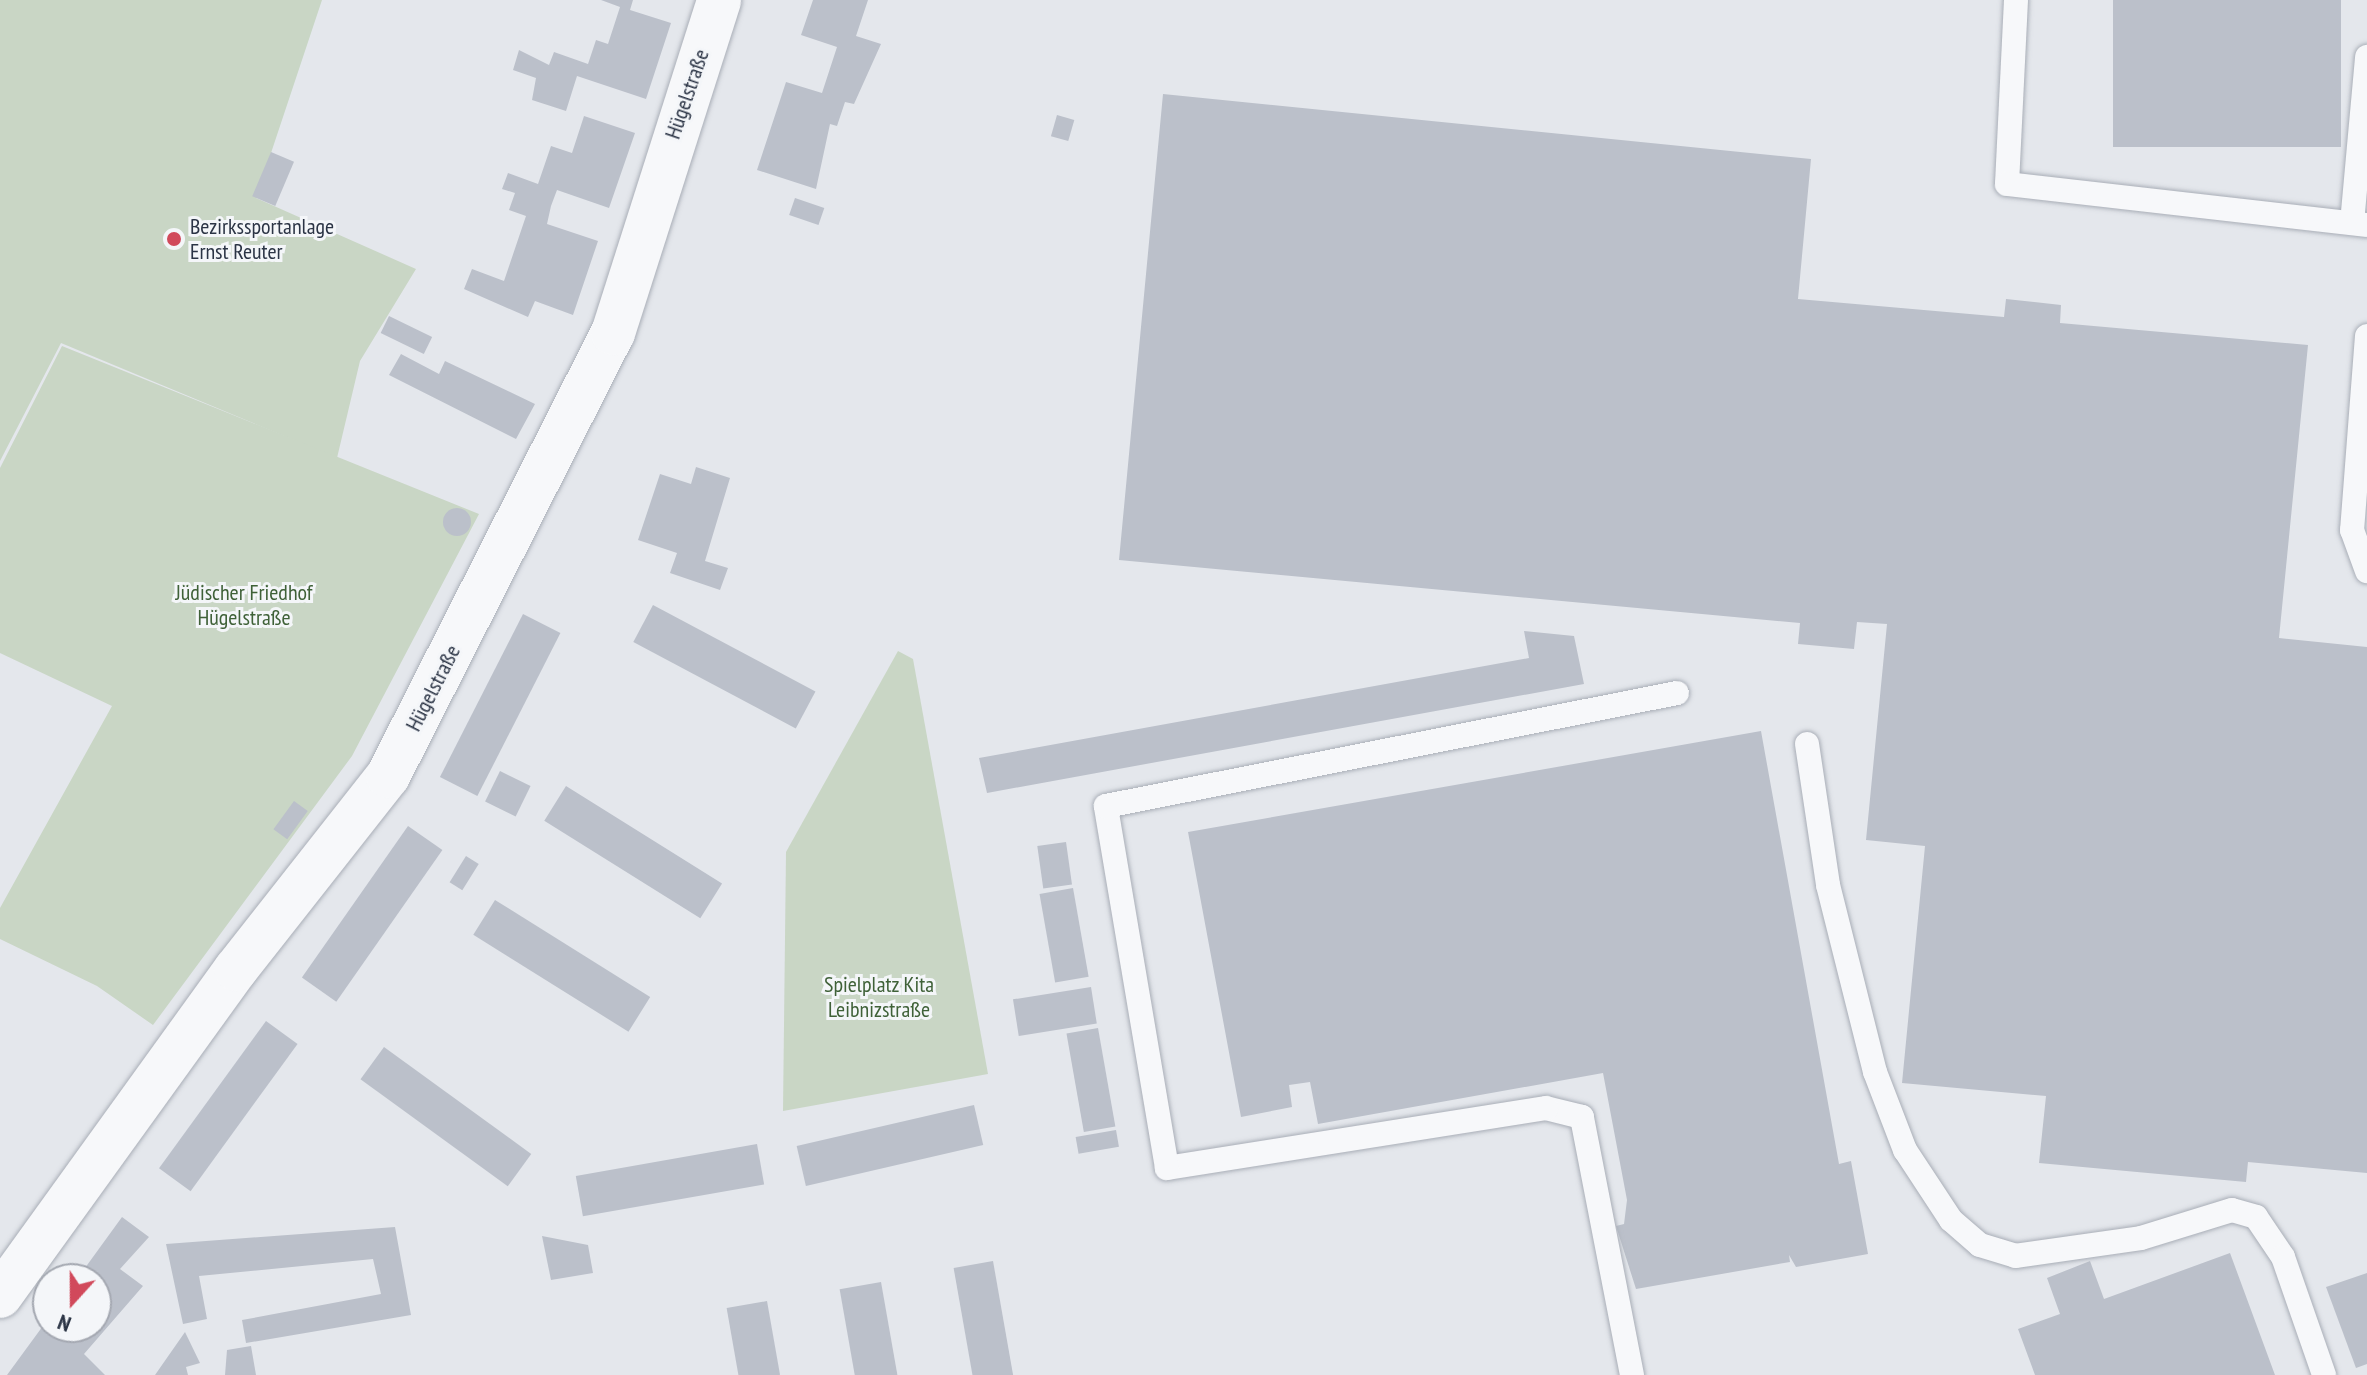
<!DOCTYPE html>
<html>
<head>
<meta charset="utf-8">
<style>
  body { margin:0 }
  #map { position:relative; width:2367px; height:1375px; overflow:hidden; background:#e4e7ec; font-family:"PT Sans Narrow",sans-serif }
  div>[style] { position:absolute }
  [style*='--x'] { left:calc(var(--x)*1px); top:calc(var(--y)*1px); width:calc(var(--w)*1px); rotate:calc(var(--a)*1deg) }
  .green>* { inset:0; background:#c9d6c5 }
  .building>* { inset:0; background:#bbc0ca; transform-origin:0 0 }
  .round { border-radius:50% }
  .roads { filter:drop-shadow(0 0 2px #a9aeb7) drop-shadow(0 0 2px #a9aeb7) }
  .service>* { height:24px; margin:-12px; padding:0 12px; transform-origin:12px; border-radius:12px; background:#f7f8fa }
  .minor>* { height:44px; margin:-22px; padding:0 22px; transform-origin:22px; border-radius:22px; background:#f7f8fa }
  .dots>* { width:22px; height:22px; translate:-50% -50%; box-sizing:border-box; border:4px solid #f4f6f9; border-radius:50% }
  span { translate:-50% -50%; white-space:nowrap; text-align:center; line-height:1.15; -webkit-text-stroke:6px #f4f6f9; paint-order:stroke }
  .street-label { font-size:22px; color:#2b3445 }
  .poi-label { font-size:22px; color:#2b3445 }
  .left { translate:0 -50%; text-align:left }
  .park-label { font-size:22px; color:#3f6138 }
  .north { position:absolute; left:32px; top:1263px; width:80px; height:80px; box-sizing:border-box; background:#f4f6f9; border:2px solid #a4a8b1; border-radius:50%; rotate:201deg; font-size:22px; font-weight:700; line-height:32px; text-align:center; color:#2b3445 }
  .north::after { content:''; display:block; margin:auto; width:28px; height:36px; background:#d1495b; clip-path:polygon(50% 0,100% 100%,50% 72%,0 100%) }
</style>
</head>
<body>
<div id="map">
  <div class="green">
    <div style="clip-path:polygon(0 0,322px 0,256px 198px,416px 269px,360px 361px,337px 458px,61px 343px,0 461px)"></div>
    <div style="clip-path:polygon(62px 346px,479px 514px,352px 756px,153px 1025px,97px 986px,0 939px,0 908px,112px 706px,0 653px,0 468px)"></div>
    <div style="clip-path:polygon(898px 651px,913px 659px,988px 1074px,783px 1111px,786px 852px)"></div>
  </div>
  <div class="building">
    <div style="clip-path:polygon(601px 0,633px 0,630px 10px,671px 23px,646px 99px,577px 76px,566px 111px,532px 100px,536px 78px,513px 70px,519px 50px,549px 65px,554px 52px,588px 64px,596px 40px,608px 44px,620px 7px)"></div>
    <div style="clip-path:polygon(813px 0,868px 0,856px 36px,881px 44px,854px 104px,845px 102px,837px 126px,830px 124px,816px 189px,757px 170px,786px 82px,822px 93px,837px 47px,801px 35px)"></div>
    <div style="left:2113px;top:0;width:228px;height:147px"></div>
    <div style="clip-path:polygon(1163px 94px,1811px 159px,1798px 299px,2004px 317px,2006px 299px,2061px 305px,2060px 323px,2308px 345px,2279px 638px,2367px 647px,2367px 1173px,2248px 1162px,2246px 1182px,2039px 1163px,2046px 1096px,1902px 1083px,1925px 846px,1866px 840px,1887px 624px,1857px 622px,1854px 649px,1798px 644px,1800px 623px,1119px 560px)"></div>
    <div style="left:1057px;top:115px;width:18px;height:22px;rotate:16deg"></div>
    <div style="clip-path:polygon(584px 116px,635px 133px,609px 208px,557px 190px,551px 206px,547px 224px,598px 241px,573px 315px,535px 301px,528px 317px,464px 289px,472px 269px,504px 281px,526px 216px,509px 210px,515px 193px,502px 189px,508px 173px,538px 184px,551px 146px,572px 153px)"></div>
    <div style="left:271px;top:152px;width:25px;height:48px;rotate:23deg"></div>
    <div style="left:795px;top:198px;width:31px;height:18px;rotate:19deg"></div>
    <div style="left:389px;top:316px;width:48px;height:19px;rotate:26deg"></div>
    <div style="clip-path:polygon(401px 354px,439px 374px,445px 361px,535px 404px,516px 439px,389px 375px)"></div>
    <div style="clip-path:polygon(696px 467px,730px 478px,705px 561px,728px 568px,720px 590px,670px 573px,677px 553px,638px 540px,660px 474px,691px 484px)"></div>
    <div class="round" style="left:443px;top:508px;width:28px;height:28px"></div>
    <div style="left:653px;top:605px;width:184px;height:42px;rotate:28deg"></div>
    <div style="left:523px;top:614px;width:42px;height:183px;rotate:27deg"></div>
    <div style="clip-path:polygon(1524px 631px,1574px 636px,1584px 684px,987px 793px,979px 758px,1529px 658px)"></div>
    <div style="clip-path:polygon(1761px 731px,1839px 1164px,1851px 1161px,1868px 1254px,1796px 1267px,1789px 1255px,1790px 1262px,1636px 1289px,1616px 1226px,1624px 1224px,1627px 1200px,1603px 1073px,1318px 1124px,1310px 1082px,1289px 1085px,1292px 1107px,1241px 1117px,1188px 832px)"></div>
    <div style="left:500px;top:771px;width:34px;height:34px;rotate:26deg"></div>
    <div style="left:566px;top:786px;width:184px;height:41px;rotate:32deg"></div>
    <div style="left:294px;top:801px;width:17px;height:35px;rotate:36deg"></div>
    <div style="left:408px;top:826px;width:42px;height:185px;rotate:35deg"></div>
    <div style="left:1066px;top:842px;width:43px;height:29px;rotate:82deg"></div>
    <div style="left:466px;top:856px;width:15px;height:31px;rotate:32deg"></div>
    <div style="left:1073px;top:888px;width:90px;height:34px;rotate:80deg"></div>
    <div style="left:495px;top:900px;width:183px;height:41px;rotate:32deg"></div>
    <div style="left:1091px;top:987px;width:37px;height:79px;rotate:81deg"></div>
    <div style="left:266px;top:1021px;width:39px;height:182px;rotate:36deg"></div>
    <div style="left:1098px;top:1028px;width:100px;height:32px;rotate:80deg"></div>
    <div style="left:384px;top:1047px;width:182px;height:40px;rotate:36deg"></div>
    <div style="left:974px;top:1105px;width:41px;height:182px;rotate:77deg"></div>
    <div style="left:1116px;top:1130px;width:17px;height:41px;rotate:80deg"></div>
    <div style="left:757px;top:1144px;width:41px;height:184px;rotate:80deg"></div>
    <div style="clip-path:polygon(122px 1217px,149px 1237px,120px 1269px,143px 1286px,84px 1354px,105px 1375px,7px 1375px,48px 1319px,48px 1327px,96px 1327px,96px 1279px,77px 1279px)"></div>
    <div style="clip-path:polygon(395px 1227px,411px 1315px,246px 1343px,242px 1320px,381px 1294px,373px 1259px,199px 1276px,207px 1319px,183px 1324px,166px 1244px)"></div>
    <div style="clip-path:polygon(542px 1236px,588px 1245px,593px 1273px,551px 1280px)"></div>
    <div style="clip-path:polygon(2230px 1253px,2275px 1375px,2035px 1375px,2018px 1329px,2060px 1314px,2047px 1278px,2090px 1261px,2104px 1299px)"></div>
    <div style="left:993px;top:1261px;width:116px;height:40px;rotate:80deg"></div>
    <div style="clip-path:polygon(2367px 1273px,2367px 1364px,2356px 1368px,2326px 1287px)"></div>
    <div style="left:881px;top:1282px;width:95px;height:42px;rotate:80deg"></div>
    <div style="left:767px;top:1301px;width:75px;height:41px;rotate:80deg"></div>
    <div style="clip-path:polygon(185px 1332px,200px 1363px,186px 1367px,188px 1375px,155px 1375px)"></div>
    <div style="clip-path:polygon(251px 1346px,256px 1375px,225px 1375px,227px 1350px)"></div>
  </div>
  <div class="roads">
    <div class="service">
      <div style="--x:2016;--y:0;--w:184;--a:92.8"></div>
      <div style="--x:2007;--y:184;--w:362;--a:6.5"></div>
      <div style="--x:2352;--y:223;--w:167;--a:-84.8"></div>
      <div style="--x:2367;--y:336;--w:195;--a:94.4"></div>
      <div style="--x:2352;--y:530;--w:44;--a:69.9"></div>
      <div style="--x:1807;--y:744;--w:143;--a:81.5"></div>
      <div style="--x:1828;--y:885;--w:193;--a:75.9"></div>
      <div style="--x:1875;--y:1072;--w:84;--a:69"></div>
      <div style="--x:1905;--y:1150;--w:84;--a:56.7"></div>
      <div style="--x:1951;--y:1220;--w:38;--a:41"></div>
      <div style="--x:1980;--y:1245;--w:37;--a:17"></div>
      <div style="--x:2015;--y:1256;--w:127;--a:-8.1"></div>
      <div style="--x:2141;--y:1238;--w:95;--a:-17.1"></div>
      <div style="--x:2232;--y:1210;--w:25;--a:16"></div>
      <div style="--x:2256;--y:1217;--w:48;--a:56"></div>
      <div style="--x:2283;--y:1257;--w:125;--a:70.8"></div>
      <div style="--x:1632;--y:1375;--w:263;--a:-101"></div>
      <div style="--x:1582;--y:1117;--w:37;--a:-166"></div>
      <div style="--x:1546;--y:1108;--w:384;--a:171"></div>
      <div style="--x:1167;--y:1168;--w:367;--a:-99.6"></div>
      <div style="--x:1106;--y:806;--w:582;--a:-11.19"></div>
    </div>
    <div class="minor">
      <div style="--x:0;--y:1296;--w:403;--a:-54.2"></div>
      <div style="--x:236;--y:969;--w:246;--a:-51.8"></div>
      <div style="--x:388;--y:776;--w:497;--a:-63.1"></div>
      <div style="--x:613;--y:333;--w:349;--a:-72.3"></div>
    </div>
  </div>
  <div class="dots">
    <div style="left:174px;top:239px;background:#d1495b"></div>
  </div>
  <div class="street-label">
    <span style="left:687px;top:94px;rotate:-71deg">Hügelstraße</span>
    <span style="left:433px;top:688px;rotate:-63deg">Hügelstraße</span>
  </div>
  <div class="poi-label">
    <span class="left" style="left:190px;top:239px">Bezirkssportanlage<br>Ernst Reuter</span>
  </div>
  <div class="park-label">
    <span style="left:244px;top:605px">Jüdischer Friedhof<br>Hügelstraße</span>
    <span style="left:879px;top:997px">Spielplatz Kita<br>Leibnizstraße</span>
  </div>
  <div class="north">N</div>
</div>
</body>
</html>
